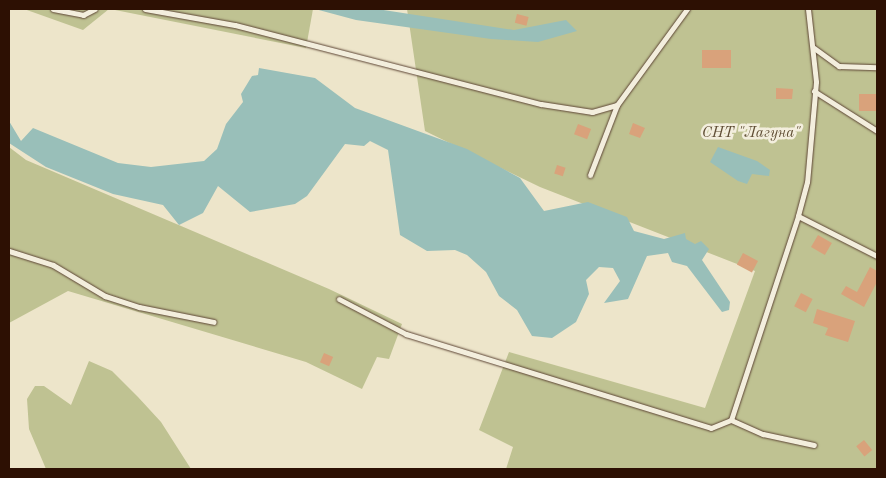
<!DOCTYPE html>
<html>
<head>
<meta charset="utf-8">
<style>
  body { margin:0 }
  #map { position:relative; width:886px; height:478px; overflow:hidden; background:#ede5ca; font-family:"Old Standard TT",serif }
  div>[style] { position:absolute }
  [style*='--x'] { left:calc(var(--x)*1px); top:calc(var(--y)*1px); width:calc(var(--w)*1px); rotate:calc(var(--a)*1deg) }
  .green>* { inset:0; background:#bfc292 }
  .water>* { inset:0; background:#99bfb9 }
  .building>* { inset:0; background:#d9a27b; transform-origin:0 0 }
  .roads { filter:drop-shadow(0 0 1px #5d4535) drop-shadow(0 0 1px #5d4535) }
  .lane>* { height:5px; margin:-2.5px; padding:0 2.5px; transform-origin:2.5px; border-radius:2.5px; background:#f3eedd }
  span { translate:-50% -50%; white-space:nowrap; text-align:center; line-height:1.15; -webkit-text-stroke:5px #f3eedd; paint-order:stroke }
  .park-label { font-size:15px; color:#604e35; font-style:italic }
  .frame { position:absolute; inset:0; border:10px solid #2d1003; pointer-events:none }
</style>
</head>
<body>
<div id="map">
  <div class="green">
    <div style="clip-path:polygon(24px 9px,109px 9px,83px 30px)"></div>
    <div style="clip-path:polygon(110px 9px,313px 9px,306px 48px)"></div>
    <div style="clip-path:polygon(407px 9px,877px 9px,877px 469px,506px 469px,513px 447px,479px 430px,509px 352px,705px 408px,755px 271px,540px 187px,425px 131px)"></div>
    <div style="clip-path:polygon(9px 147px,26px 160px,329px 289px,402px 324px,389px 359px,377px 357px,362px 389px,306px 362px,68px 291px,9px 323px)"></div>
    <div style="clip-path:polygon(89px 361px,112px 371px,138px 397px,161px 422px,191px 469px,46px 469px,29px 429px,27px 399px,35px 386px,44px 386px,71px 405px)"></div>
  </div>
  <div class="water">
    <div style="clip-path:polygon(315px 9px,377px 9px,514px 30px,566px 20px,577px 31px,538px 42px,491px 39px,356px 20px)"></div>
    <div style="clip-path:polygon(259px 68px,315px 78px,355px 108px,467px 149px,520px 178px,544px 211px,588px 202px,627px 217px,634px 231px,664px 239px,685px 233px,686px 239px,695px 244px,701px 241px,709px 249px,702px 260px,730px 302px,729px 310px,722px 312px,687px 266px,672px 262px,668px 253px,647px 256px,628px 299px,604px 303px,620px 281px,613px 268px,599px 267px,586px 280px,589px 294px,576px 322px,552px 338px,532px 336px,517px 310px,499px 296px,486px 272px,467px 255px,455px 250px,427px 251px,400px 235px,388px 150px,370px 141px,364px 146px,345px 144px,307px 196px,295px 204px,250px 212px,218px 186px,203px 213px,179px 225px,163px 205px,113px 194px,46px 167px,9px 143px,9px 121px,21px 141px,33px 128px,118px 163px,151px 167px,204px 161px,217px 149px,226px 124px,243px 102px,241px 94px,252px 76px,258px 75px)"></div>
    <div style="clip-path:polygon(718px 147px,757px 161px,770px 170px,769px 176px,752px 174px,747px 184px,738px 181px,710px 162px)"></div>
  </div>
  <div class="building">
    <div style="left:517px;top:14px;width:12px;height:9px;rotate:14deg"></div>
    <div style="left:731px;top:50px;width:18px;height:29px;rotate:90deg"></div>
    <div style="clip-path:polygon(776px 88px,793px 89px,792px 99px,776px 99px)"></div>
    <div style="left:859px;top:94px;width:18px;height:17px"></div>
    <div style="clip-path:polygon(633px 123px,645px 128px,640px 138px,629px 134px)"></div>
    <div style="left:578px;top:124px;width:14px;height:11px;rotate:21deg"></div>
    <div style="left:557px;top:165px;width:9px;height:9px;rotate:18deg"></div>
    <div style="left:818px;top:235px;width:16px;height:14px;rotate:30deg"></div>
    <div style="left:743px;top:253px;width:17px;height:13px;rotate:28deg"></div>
    <div style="clip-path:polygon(870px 267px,877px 271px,877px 282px,864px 307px,841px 294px,846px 286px,857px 292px)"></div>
    <div style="left:801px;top:293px;width:13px;height:15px;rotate:27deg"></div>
    <div style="clip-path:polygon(817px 309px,855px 321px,848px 342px,825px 335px,828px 328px,813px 323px)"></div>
    <div style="left:324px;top:353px;width:10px;height:10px;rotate:24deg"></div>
    <div style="left:864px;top:440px;width:13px;height:10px;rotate:51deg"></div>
  </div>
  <div class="roads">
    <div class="lane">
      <div style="--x:53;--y:9;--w:31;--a:11"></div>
      <div style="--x:83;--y:15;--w:13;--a:-27"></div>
      <div style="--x:145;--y:9;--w:91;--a:10.1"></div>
      <div style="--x:235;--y:25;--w:316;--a:14.5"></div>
      <div style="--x:541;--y:104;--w:52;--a:8.9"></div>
      <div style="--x:592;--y:112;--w:26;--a:-16"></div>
      <div style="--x:617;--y:105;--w:119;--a:-53.9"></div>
      <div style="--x:808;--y:9;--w:73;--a:83.7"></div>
      <div style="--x:816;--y:82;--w:100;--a:95.1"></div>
      <div style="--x:807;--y:182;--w:35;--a:105"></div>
      <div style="--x:798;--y:216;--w:89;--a:26.9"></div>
      <div style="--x:814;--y:48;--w:31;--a:36"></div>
      <div style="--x:839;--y:66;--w:38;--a:2"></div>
      <div style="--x:814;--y:91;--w:75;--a:32.4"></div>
      <div style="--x:590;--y:175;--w:75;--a:-68.9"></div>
      <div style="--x:9;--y:251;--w:46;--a:17.7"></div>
      <div style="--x:53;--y:265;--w:61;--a:30.8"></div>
      <div style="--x:105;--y:296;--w:36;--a:18"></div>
      <div style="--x:139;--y:307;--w:76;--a:11.3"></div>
      <div style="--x:339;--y:299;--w:76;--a:27.6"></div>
      <div style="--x:406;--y:334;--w:319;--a:17.1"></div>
      <div style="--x:711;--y:428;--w:22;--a:-22"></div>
      <div style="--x:731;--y:420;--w:215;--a:-71.8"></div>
      <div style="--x:731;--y:420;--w:35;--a:24"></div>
      <div style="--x:763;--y:434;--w:52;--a:12.2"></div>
    </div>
  </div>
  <div class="park-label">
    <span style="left:751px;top:134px">СНТ "Лагуна"</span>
  </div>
  <div class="frame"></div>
</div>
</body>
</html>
